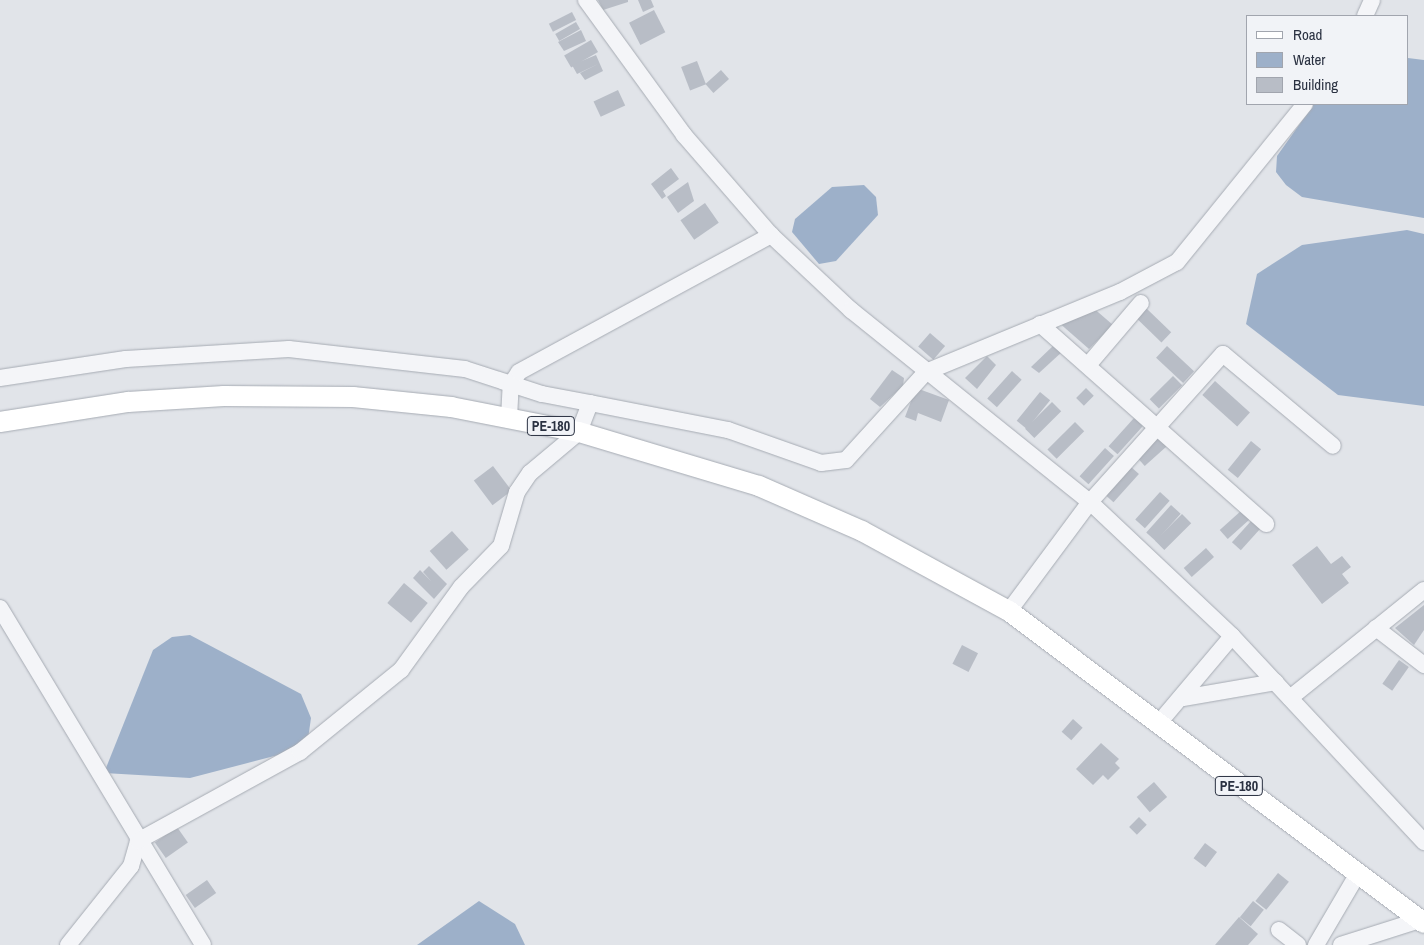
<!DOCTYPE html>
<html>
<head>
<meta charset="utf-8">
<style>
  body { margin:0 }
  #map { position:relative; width:1424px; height:945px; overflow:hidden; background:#e1e4e9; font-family:"Archivo Narrow",sans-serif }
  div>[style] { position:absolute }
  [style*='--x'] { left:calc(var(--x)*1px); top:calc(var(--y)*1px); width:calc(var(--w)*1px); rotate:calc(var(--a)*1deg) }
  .water>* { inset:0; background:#9db0c9 }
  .building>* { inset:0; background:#b8bdc6; transform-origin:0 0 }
  .roads { filter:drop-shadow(0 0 1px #a6abb3) drop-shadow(0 0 1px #a6abb3) }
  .minor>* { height:16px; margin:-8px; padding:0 8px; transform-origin:8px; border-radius:8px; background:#f4f5f8 }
  .major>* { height:20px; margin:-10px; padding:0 10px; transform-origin:10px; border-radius:10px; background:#fff }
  span { translate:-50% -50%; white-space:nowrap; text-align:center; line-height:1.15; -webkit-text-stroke:5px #f1f3f7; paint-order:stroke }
  .shield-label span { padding:1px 4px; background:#f1f3f7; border:1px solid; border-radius:4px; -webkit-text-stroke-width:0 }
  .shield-label { font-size:14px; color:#2a3141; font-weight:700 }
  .legend { position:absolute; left:1246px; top:15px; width:162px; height:90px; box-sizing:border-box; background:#f1f3f7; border:1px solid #a1a5ae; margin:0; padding:6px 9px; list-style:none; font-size:15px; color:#2a3141 }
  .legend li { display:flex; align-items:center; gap:10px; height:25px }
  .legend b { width:25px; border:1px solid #a1a5ae }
</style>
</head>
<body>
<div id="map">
  <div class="water">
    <div style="clip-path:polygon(1408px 58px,1424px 60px,1424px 218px,1302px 197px,1286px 185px,1276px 172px,1277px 156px,1314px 104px,1408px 104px)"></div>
    <div style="clip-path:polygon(864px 185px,876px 197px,878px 215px,836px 261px,819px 264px,792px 232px,795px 219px,832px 187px)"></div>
    <div style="clip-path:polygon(1407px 230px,1424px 234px,1424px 406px,1338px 395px,1246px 324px,1257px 274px,1302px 245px)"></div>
    <div style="clip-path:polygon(190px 635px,301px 694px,311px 718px,308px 739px,286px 753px,190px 778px,104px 773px,153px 650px,172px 637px)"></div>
    <div style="clip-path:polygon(479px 901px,515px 924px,525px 945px,417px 945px)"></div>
  </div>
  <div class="building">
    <div style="clip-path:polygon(598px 0,628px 0,628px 2px,603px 10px)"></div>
    <div style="clip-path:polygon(638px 0,651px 0,654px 7px,643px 12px)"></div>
    <div style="left:654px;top:10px;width:25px;height:28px;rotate:63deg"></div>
    <div style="left:572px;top:12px;width:9px;height:26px;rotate:63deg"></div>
    <div style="left:576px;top:22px;width:8px;height:24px;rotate:60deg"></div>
    <div style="clip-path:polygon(581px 30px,586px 41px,564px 51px,558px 42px)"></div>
    <div style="left:591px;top:40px;width:14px;height:31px;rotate:60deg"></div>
    <div style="clip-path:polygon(596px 55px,603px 71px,585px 80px,580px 73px,598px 64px,577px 74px,572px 65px)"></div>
    <div style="left:697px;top:61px;width:25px;height:17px;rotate:69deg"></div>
    <div style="left:721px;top:70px;width:12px;height:21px;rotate:48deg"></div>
    <div style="left:618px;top:90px;width:17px;height:27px;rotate:65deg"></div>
    <div style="clip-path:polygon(671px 168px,679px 179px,663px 191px,666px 196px,662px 199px,651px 184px)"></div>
    <div style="clip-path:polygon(688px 182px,694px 201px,678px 213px,667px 197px)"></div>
    <div style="left:705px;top:203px;width:24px;height:30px;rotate:55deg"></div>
    <div style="clip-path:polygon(1091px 306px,1113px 325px,1089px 349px,1057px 321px)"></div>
    <div style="left:1146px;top:308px;width:35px;height:14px;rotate:44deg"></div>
    <div style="left:930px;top:333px;width:20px;height:18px;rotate:41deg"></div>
    <div style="clip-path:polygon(1054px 345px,1063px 351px,1039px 373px,1031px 367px)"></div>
    <div style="left:1167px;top:346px;width:37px;height:16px;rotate:43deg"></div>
    <div style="clip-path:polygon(987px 356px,996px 365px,977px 389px,965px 378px)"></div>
    <div style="clip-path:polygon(892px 370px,904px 378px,903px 386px,880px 407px,870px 399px)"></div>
    <div style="left:1012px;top:371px;width:13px;height:37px;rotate:42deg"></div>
    <div style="left:1173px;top:376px;width:13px;height:33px;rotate:45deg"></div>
    <div style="left:1215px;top:381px;width:47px;height:19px;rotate:42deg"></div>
    <div style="clip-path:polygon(916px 388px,949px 400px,941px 422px,918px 413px,916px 421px,905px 417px)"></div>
    <div style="left:1086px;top:388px;width:11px;height:14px;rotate:45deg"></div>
    <div style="left:1040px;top:392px;width:13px;height:37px;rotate:39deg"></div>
    <div style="left:1052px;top:402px;width:13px;height:38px;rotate:45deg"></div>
    <div style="left:1134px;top:418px;width:12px;height:38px;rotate:42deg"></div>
    <div style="left:1075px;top:422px;width:13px;height:39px;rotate:45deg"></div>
    <div style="left:1159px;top:437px;width:12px;height:30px;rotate:48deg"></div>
    <div style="left:1251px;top:441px;width:13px;height:37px;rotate:39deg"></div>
    <div style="left:1105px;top:448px;width:12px;height:38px;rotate:42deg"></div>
    <div style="left:493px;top:466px;width:31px;height:24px;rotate:53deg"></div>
    <div style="left:1130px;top:466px;width:12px;height:38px;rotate:42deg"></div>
    <div style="left:1160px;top:492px;width:13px;height:37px;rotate:42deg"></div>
    <div style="left:1171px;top:505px;width:13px;height:37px;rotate:42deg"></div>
    <div style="left:1242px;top:510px;width:12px;height:30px;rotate:48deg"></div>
    <div style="left:1182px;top:514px;width:13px;height:38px;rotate:45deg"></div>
    <div style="left:1252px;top:520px;width:12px;height:30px;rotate:42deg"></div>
    <div style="left:452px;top:531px;width:25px;height:30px;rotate:48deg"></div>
    <div style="clip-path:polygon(1317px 546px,1331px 564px,1342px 556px,1351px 567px,1342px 574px,1349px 583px,1322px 604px,1292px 565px)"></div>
    <div style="left:1206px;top:548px;width:12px;height:30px;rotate:48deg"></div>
    <div style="clip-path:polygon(429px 566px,447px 584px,434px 599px,413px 578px,420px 570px,431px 581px,423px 572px)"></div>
    <div style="left:404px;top:583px;width:31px;height:26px;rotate:40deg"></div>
    <div style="clip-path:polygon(1424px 605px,1424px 630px,1414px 645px,1395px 628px)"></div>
    <div style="left:962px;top:645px;width:18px;height:21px;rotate:27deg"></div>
    <div style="left:1399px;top:660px;width:12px;height:29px;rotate:35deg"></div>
    <div style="left:1073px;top:719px;width:13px;height:17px;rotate:42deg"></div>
    <div style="clip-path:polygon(1101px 743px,1119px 759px,1115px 763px,1120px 768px,1108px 780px,1103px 775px,1093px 785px,1076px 769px)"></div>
    <div style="left:1154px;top:782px;width:20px;height:23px;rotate:49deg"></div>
    <div style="left:1139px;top:817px;width:11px;height:14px;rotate:45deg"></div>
    <div style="left:177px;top:827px;width:19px;height:27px;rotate:55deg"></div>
    <div style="left:1205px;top:843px;width:15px;height:19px;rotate:37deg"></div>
    <div style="left:1278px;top:873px;width:14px;height:36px;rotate:39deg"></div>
    <div style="left:207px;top:880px;width:16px;height:26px;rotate:55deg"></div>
    <div style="left:1253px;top:901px;width:14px;height:21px;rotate:39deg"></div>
    <div style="clip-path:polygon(1239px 917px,1258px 934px,1248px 945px,1215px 945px)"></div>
  </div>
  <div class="roads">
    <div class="minor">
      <div style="--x:586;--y:0;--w:167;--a:54"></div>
      <div style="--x:684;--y:135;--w:133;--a:49"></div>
      <div style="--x:771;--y:235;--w:110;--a:43.2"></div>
      <div style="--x:851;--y:310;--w:307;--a:38.8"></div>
      <div style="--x:1090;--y:502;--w:195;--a:43.3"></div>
      <div style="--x:1232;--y:636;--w:282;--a:47"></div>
      <div style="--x:1365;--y:16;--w:17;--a:-66"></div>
      <div style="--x:1040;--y:324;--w:302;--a:41.5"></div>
      <div style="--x:1089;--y:364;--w:80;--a:-49.6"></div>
      <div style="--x:0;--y:378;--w:127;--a:-8.6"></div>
      <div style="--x:126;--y:359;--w:163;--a:-3.5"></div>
      <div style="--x:289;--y:349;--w:177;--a:6.5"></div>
      <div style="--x:465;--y:369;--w:81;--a:18"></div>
      <div style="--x:542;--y:394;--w:49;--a:10.6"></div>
      <div style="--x:509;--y:418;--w:34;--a:-87"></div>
      <div style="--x:511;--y:384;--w:14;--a:-56"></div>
      <div style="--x:519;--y:372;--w:287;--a:-28.5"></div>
      <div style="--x:0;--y:608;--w:393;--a:58.9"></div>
      <div style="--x:1009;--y:611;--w:136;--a:-53.4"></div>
      <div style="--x:1090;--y:502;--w:199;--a:-48.1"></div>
      <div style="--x:1223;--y:354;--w:143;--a:39.9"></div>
      <div style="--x:1376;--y:628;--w:61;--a:37.6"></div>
      <div style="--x:1183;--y:698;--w:94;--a:-9.8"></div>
      <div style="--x:1290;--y:698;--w:172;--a:-38.9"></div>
      <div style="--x:1158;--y:724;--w:115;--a:-49.9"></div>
      <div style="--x:1279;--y:930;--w:24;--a:38"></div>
      <div style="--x:68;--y:945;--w:101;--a:-51.4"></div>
      <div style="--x:131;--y:866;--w:26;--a:-74"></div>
      <div style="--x:138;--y:841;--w:185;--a:-28.8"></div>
      <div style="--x:300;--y:752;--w:130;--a:-39.1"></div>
      <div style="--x:401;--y:670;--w:102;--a:-54.1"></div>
      <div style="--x:461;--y:587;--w:57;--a:-45.7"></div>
      <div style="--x:501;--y:546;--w:56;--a:-73.5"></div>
      <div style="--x:517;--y:492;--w:23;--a:-56"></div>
      <div style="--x:530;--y:473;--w:64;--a:-39.9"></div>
      <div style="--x:579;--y:432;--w:31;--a:-69"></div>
      <div style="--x:590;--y:403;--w:141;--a:11.1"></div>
      <div style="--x:728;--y:430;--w:99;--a:19.5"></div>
      <div style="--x:821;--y:463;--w:25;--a:-7"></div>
      <div style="--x:846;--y:460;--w:119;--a:-47.7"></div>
      <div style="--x:926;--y:372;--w:210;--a:-22.4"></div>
      <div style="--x:1120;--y:292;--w:64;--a:-27.8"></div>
      <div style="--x:1177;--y:262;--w:203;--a:-51"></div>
      <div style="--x:1316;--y:945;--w:81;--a:-59.6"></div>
      <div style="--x:1341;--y:945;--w:83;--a:-17.6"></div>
    </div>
    <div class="major">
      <div style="--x:0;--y:422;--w:130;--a:-8.9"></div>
      <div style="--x:128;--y:402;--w:96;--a:-3.6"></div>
      <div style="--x:224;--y:396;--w:129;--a:0.4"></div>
      <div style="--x:353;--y:397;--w:99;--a:5.8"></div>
      <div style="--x:451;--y:407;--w:130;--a:11.1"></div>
      <div style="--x:579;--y:432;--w:188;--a:16.7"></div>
      <div style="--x:759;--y:486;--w:112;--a:23.6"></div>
      <div style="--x:862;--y:531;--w:167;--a:28.6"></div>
      <div style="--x:1009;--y:611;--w:519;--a:36.94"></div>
    </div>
  </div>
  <div class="shield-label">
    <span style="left:551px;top:426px">PE-180</span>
    <span style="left:1239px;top:786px">PE-180</span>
  </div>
  <ul class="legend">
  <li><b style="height:6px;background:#fff"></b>Road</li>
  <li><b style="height:14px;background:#9db0c9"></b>Water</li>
  <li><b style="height:14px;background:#b8bdc6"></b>Building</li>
  </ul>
</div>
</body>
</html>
